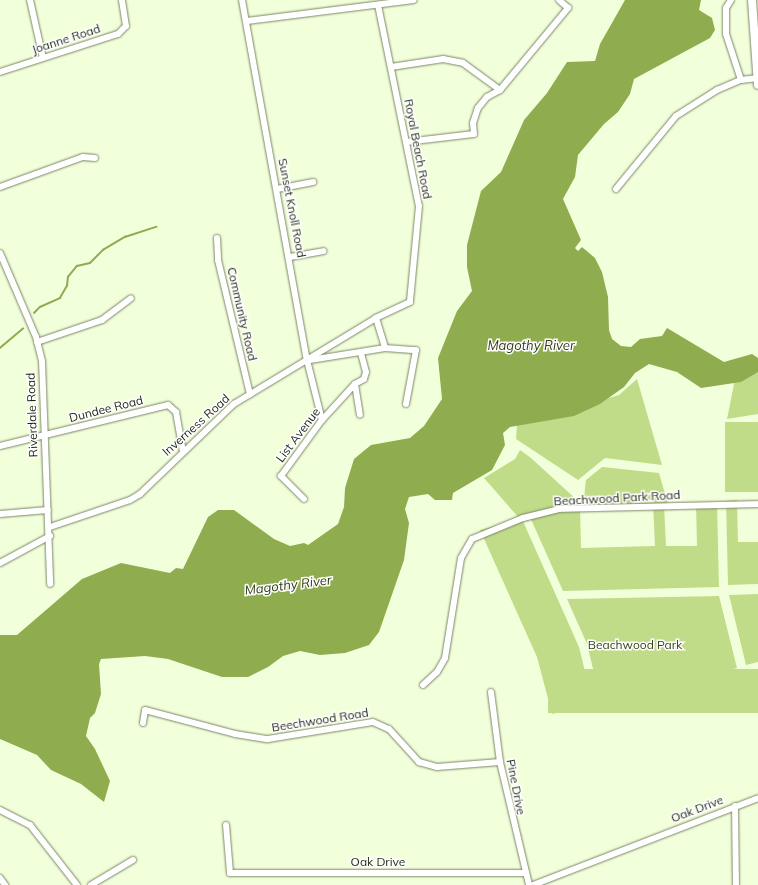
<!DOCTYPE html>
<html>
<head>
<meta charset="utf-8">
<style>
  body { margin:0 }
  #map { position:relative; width:758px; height:885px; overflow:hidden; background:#f2ffdb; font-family:Mulish,sans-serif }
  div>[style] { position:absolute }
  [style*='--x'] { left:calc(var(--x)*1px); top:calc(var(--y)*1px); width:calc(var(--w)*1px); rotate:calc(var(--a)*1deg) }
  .green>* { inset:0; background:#c1dc89; transform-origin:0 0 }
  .water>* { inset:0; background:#8fac4f }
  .stream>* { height:1.5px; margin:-0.75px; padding:0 0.75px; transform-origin:0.75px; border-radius:0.75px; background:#8fac4f }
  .roads { filter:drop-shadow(0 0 1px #7b8666) drop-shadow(0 0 1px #7b8666) }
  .minor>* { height:6px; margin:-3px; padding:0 3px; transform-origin:3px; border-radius:3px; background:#fff }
  .major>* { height:8px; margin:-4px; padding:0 4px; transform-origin:4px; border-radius:4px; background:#fff }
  span { translate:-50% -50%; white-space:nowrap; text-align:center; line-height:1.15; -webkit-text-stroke:3px #fff; paint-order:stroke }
  .street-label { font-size:12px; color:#1f2417 }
  .park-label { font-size:12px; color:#36421c }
  .water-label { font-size:13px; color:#323e17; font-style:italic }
</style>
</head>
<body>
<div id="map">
  <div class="green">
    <div style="clip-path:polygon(758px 367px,758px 414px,727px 419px,736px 374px)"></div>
    <div style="clip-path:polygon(637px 379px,662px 465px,605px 458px,578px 480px,516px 439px,517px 425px,619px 395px)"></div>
    <div style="left:758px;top:422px;width:70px;height:33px;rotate:90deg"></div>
    <div style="clip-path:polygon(520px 450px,531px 458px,577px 500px,518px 517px,484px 478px,515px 459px)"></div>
    <div style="clip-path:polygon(602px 467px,659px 473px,668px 504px,664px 504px,666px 546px,697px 546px,696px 503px,717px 503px,719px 587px,563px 591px,530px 517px,580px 506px,581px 548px,655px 546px,653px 504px,583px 506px,586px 480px)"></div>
    <div style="clip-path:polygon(737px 500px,738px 542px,758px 542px,758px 584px,728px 585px,726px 501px)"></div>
    <div style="clip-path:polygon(522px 519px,579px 647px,593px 704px,552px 714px,537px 657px,480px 530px)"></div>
    <div style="clip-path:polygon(758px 594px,758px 662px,746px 665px,729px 595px)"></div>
    <div style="clip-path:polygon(719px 596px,737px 668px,601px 702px,587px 644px,567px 599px)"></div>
    <div style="left:758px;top:669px;width:44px;height:210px;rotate:90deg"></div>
  </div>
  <div class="water">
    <div style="clip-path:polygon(625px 0,701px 0,699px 10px,712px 18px,715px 30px,710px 38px,634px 79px,630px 94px,618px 112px,604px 124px,578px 155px,575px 177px,563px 199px,581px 240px,575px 248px,578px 251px,582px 247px,595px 258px,602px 272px,608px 297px,609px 330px,612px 339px,621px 346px,631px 347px,640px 339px,662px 336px,667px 328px,724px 362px,752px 354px,758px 358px,758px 372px,741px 382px,701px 388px,677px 372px,649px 364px,635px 373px,624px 387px,600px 404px,574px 416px,510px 427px,503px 433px,505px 445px,492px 470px,453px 493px,452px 500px,435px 500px,428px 494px,409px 497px,405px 509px,409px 523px,404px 560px,379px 632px,369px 645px,345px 653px,320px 655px,300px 651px,283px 656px,268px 667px,248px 677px,222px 677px,168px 659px,145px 656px,101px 659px,99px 664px,101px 694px,95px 713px,90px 718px,86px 736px,95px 749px,110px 781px,104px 802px,81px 784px,51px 770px,37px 755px,0 739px,0 635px,17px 635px,82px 579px,121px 563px,170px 573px,176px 568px,183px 569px,208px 517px,218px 510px,234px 510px,274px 539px,290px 546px,304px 543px,308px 545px,338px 524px,344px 507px,345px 488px,354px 459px,371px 445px,410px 438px,424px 426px,442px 399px,438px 358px,457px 311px,472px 291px,467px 267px,467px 245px,481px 191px,501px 172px,524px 120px,547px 93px,567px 62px,595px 61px,600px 44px)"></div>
  </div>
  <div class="stream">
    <div style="--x:34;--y:313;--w:8;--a:-45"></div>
    <div style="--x:40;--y:307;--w:22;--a:-24"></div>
    <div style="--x:60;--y:298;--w:14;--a:-60"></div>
    <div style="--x:67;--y:286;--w:9;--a:-84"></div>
    <div style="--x:68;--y:277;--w:14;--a:-51"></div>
    <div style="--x:77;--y:266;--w:13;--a:-13"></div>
    <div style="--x:90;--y:263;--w:18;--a:-45"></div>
    <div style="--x:103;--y:250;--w:26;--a:-31"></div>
    <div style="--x:125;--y:237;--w:33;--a:-18"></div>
    <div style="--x:0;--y:348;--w:30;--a:-40"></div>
  </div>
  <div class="roads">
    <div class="minor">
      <div style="--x:30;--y:0;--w:59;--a:77.4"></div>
      <div style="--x:242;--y:0;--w:366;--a:79.8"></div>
      <div style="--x:307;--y:360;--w:62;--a:76"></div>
      <div style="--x:731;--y:0;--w:9;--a:122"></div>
      <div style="--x:726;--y:8;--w:26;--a:90"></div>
      <div style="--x:726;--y:34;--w:48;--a:71.9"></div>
      <div style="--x:378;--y:5;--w:205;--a:78.5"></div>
      <div style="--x:419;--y:206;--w:96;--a:95.4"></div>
      <div style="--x:410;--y:302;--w:38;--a:155"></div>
      <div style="--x:376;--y:318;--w:31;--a:73"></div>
      <div style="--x:247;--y:21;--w:168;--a:-7.2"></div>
      <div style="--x:391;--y:67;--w:53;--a:-8.7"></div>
      <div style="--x:443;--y:59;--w:20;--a:11"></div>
      <div style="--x:463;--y:63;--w:46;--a:36.1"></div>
      <div style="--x:0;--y:72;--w:124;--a:-17.9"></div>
      <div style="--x:118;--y:34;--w:11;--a:-45"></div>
      <div style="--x:126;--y:26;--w:26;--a:-99"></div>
      <div style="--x:406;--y:142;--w:68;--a:-6.7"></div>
      <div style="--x:474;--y:134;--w:11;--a:-95"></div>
      <div style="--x:473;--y:123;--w:16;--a:-72"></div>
      <div style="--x:478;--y:108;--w:14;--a:-51"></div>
      <div style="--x:487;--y:97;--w:15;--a:-28"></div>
      <div style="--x:500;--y:90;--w:107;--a:-50.3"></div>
      <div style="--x:568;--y:8;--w:12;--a:-138"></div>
      <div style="--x:0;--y:187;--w:88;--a:-19.9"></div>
      <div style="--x:83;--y:157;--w:12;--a:5"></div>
      <div style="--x:277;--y:189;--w:37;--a:-11"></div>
      <div style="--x:616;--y:189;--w:94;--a:-50.6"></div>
      <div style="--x:676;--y:116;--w:49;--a:-32.4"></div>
      <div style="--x:717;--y:90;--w:26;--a:-23"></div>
      <div style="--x:741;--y:80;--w:17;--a:-7"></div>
      <div style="--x:217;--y:238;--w:22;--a:87"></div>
      <div style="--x:218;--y:260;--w:138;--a:76.6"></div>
      <div style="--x:0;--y:253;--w:91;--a:66.8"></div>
      <div style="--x:36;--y:337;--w:25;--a:76"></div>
      <div style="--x:42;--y:361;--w:223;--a:87.9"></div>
      <div style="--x:290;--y:257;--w:34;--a:-10"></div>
      <div style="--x:37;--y:342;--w:69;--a:-18.7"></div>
      <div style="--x:102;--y:320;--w:36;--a:-37"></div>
      <div style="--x:310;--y:360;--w:76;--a:-9.1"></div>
      <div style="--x:385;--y:348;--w:31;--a:4"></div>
      <div style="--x:416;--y:350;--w:55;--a:100.5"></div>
      <div style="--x:355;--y:384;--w:31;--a:81"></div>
      <div style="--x:0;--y:446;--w:173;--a:-13.7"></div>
      <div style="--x:168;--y:405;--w:11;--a:41"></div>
      <div style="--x:176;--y:412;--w:39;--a:80"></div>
      <div style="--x:304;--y:499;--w:33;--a:-135"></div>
      <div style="--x:281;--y:476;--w:69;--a:-53.8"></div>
      <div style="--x:322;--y:420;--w:49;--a:-47.5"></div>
      <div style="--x:355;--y:384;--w:10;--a:-29"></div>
      <div style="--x:364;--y:379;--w:7;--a:-74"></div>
      <div style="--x:366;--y:372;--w:20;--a:-105"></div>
      <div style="--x:0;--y:514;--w:48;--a:-4.8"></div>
      <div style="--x:50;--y:527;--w:84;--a:-18.6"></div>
      <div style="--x:130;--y:500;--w:12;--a:-31"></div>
      <div style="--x:140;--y:494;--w:130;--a:-43.8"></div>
      <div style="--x:234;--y:404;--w:166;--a:-31.2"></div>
      <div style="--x:0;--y:563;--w:57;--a:-28.4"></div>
      <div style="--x:423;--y:685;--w:19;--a:-43"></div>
      <div style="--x:437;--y:672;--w:16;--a:-60"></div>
      <div style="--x:445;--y:658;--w:101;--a:-80.9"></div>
      <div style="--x:461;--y:558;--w:22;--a:-60"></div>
      <div style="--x:472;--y:539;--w:55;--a:-22.4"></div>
      <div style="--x:523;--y:518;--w:36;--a:-14"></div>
      <div style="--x:558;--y:509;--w:200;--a:-1.4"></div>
      <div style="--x:491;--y:692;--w:71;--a:82.7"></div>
      <div style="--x:500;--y:762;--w:126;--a:76.7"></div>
      <div style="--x:143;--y:723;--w:13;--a:-81"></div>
      <div style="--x:145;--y:710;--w:93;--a:14.9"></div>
      <div style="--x:235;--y:734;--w:33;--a:9"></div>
      <div style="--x:268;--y:739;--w:106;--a:-9.2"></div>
      <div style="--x:373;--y:722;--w:17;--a:24"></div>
      <div style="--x:389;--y:729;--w:45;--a:47.7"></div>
      <div style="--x:419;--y:762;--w:19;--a:16"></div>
      <div style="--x:437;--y:767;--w:63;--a:-4.5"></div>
      <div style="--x:735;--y:806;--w:79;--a:89.3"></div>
      <div style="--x:0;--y:810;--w:34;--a:27"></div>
      <div style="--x:30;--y:825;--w:76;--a:51.9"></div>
      <div style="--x:226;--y:825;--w:48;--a:85.2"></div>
      <div style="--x:230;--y:873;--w:295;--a:0"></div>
      <div style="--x:0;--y:878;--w:9;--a:54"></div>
      <div style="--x:91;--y:885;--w:49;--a:-30.8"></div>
      <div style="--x:533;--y:885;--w:241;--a:-21.1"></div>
    </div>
    <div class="major">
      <div style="--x:752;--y:0;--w:85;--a:86"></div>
    </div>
  </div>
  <div class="street-label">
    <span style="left:66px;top:39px;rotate:-18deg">Joanne Road</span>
    <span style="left:418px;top:149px;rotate:79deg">Royal Beach Road</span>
    <span style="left:292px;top:208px;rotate:79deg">Sunset Knoll Road</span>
    <span style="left:242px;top:314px;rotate:77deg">Community Road</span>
    <span style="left:106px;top:409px;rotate:-14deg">Dundee Road</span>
    <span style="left:32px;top:415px;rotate:-92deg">Riverdale Road</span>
    <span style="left:196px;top:425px;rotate:-42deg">Inverness Road</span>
    <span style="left:298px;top:435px;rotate:-53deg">List Avenue</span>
    <span style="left:617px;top:498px;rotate:-3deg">Beachwood Park Road</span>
    <span style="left:320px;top:720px;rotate:-9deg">Beechwood Road</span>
    <span style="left:516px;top:787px;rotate:79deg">Pine Drive</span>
    <span style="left:697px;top:809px;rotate:-21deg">Oak Drive</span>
    <span style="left:378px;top:862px">Oak Drive</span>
  </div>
  <div class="park-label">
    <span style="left:635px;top:645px">Beachwood Park</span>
  </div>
  <div class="water-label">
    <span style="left:531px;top:345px">Magothy River</span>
    <span style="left:288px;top:585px;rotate:-7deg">Magothy River</span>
  </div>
</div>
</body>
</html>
